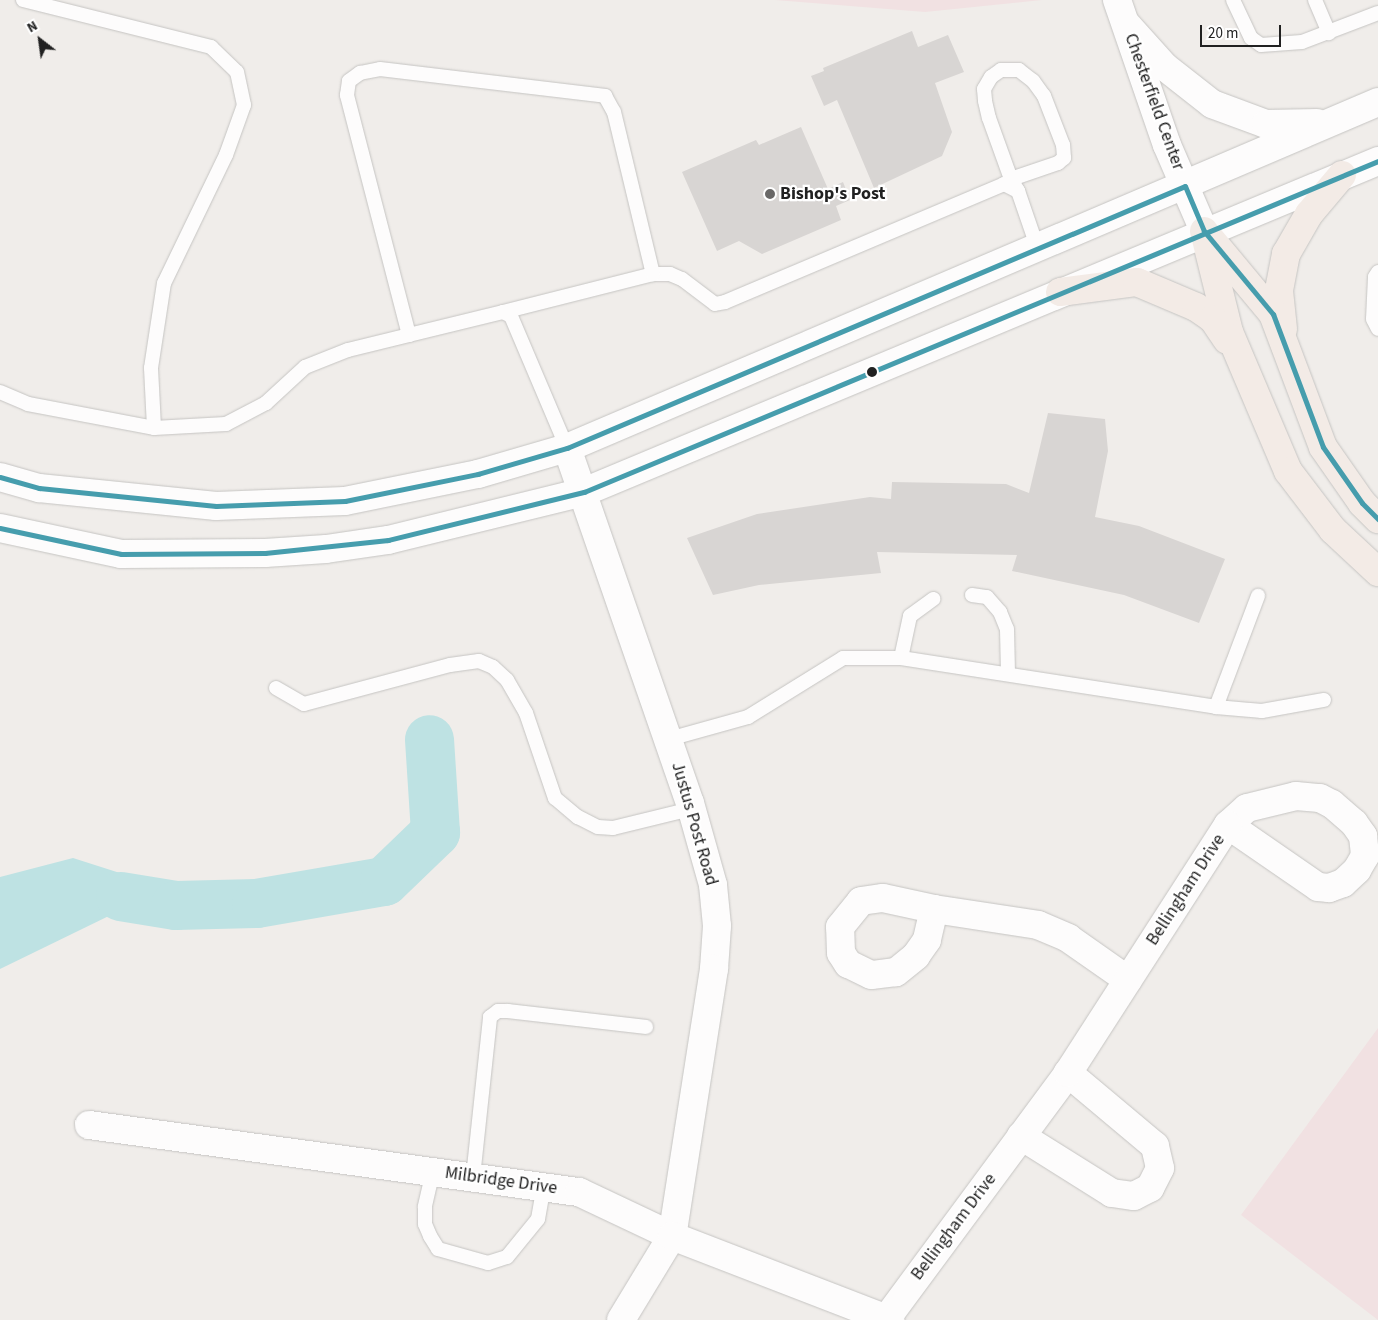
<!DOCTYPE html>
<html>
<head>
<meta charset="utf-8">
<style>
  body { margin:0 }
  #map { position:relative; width:1378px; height:1320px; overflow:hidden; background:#f0edea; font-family:"Source Sans 3",sans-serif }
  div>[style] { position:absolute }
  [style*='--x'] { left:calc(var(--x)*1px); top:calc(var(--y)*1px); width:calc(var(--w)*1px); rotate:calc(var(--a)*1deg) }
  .commercial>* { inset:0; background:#f1e1e2 }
  .water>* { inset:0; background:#bee2e3 }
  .river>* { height:49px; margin:-24.5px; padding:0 24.5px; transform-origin:24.5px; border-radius:24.5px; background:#bee2e3 }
  .building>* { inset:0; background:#d8d5d3 }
  .roads { filter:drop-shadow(0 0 1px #c5c4c2) drop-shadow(0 0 1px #c5c4c2) }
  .service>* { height:14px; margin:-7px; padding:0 7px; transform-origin:7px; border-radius:7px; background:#fdfcfc }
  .minor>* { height:28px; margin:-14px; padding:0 14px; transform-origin:14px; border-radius:14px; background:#fdfcfc }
  .tertiary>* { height:28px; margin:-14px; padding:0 14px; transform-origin:14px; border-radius:14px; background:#fdfcfc }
  .primary>* { height:28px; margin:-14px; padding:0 14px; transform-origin:14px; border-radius:14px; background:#f3ebe6 }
  .bus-1>* { height:5px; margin:-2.5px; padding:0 2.5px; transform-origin:2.5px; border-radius:2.5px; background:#469dad }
  .dots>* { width:14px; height:14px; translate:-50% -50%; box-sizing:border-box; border:2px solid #fff; border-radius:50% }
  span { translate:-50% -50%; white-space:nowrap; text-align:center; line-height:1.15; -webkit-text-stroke:4.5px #fff; paint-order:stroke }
  .street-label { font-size:18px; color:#212121 }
  .poi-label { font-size:18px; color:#212121; font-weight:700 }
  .left { translate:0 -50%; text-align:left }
  .north { position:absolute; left:15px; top:15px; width:50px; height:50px; -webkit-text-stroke:4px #fff; paint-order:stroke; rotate:330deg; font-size:14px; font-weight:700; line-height:20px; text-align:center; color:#212121 }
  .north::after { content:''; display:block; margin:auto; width:18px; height:22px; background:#212121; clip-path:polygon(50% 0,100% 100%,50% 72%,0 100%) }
  .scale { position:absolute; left:1200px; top:25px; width:81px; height:22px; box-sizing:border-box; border:2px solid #212121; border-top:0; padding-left:6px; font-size:15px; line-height:18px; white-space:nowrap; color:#212121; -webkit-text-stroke:4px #fff; paint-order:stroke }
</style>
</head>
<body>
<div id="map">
  <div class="commercial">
    <div style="clip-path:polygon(775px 0,1042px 0,925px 12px)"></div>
    <div style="clip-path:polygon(1378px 1028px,1378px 1320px,1241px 1215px)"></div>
  </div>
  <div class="water">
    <div style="clip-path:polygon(73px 858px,123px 874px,117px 912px,0 969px,0 877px)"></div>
  </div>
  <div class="river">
    <div style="--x:120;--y:896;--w:56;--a:9.3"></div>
    <div style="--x:175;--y:905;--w:81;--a:-1.4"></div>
    <div style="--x:256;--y:903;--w:130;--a:-9.8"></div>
    <div style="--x:384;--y:881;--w:71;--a:-43.9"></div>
    <div style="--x:435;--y:832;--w:93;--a:-93.7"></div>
  </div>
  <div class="building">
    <div style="clip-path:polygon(912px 31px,918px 47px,948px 35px,964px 72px,935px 83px,952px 132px,942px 156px,874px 188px,837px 100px,824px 106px,811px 76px,824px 71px,823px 68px)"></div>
    <div style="clip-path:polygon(801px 127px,828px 189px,843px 182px,850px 200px,836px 206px,841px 220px,762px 254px,739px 241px,717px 251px,682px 172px,756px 140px,759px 145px)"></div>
    <div style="clip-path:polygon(1048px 413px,1105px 419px,1108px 451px,1095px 517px,1139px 526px,1225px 559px,1199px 623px,1124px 595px,1012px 571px,1017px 555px,877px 552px,881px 573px,759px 585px,713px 595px,687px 538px,757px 514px,870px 497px,891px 499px,892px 482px,1006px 484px,1029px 493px)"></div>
  </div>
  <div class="roads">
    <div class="service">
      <div style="--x:23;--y:0;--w:194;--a:14"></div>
      <div style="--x:211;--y:47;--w:36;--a:44"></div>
      <div style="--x:237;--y:72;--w:34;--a:78"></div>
      <div style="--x:244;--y:105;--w:53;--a:109.8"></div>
      <div style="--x:226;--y:155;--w:142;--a:115.8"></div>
      <div style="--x:164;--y:283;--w:86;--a:98.7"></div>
      <div style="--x:151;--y:368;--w:60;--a:87.1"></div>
      <div style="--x:154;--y:428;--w:72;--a:-3.2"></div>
      <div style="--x:226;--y:424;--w:45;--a:-27.7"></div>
      <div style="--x:266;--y:403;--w:53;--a:-42.7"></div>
      <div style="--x:305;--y:367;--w:46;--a:-21.6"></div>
      <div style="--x:348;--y:350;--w:63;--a:-13.8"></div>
      <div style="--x:1233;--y:0;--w:42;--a:64.7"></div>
      <div style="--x:1251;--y:38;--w:12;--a:35"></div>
      <div style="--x:1261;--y:45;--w:41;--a:-4.2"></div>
      <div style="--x:1302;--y:42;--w:81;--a:-20.9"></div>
      <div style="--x:1315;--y:0;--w:36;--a:67"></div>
      <div style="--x:1011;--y:179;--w:50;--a:-18.8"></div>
      <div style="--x:1058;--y:163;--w:8;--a:-40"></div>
      <div style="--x:1064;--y:158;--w:13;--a:-94"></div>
      <div style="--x:1063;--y:145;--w:53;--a:-111.2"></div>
      <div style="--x:1044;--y:96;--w:19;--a:-126"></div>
      <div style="--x:1033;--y:81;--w:18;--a:-142"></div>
      <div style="--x:1019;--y:70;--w:18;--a:180"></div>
      <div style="--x:1001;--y:70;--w:12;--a:145"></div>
      <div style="--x:991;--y:77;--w:14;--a:120"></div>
      <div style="--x:984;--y:89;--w:12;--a:85"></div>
      <div style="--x:985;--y:101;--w:17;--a:77"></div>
      <div style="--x:989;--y:118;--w:65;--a:70.2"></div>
      <div style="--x:1011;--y:179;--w:14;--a:60"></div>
      <div style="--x:1378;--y:272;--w:6;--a:121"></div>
      <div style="--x:1375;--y:277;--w:42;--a:92.7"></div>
      <div style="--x:1373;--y:319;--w:11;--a:63"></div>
      <div style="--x:503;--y:312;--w:155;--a:-14.2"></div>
      <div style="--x:653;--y:274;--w:17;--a:0"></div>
      <div style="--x:670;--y:274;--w:13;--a:23"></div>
      <div style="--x:682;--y:279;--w:41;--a:37.1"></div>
      <div style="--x:715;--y:304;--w:10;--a:-11"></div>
      <div style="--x:725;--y:302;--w:303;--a:-22.9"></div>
      <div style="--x:1004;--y:184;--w:16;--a:27"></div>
      <div style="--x:1018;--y:191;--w:61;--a:71"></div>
      <div style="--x:0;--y:392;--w:30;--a:23"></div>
      <div style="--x:28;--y:404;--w:128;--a:10.8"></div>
      <div style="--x:567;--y:448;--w:143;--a:-113"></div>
      <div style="--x:511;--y:316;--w:9;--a:-153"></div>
      <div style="--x:503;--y:312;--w:97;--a:166.3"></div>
      <div style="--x:409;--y:335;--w:248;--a:-104.5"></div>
      <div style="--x:347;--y:95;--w:14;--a:-82"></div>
      <div style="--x:349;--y:81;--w:14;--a:-36"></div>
      <div style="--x:360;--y:73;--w:20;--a:-11"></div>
      <div style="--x:380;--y:69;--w:227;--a:6.8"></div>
      <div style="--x:605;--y:96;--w:18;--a:61"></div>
      <div style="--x:614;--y:112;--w:167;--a:76.5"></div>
      <div style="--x:972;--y:595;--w:15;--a:8"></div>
      <div style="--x:987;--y:597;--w:20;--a:49"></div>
      <div style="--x:1000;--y:612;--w:18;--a:68"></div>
      <div style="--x:1007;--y:629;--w:45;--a:88.7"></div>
      <div style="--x:901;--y:658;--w:43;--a:-77.9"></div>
      <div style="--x:910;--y:616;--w:29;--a:-36"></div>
      <div style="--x:276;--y:688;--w:32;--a:30"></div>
      <div style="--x:304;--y:704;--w:151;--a:-15"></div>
      <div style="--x:450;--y:665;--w:29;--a:-8"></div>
      <div style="--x:479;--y:661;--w:15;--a:23"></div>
      <div style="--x:493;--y:667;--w:19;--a:43"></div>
      <div style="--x:507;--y:680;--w:38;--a:60"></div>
      <div style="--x:526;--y:713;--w:90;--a:71.2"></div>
      <div style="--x:555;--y:798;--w:30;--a:40"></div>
      <div style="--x:578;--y:817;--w:22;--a:27"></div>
      <div style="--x:598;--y:827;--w:15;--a:4"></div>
      <div style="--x:613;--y:828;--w:80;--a:-13.7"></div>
      <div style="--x:1216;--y:707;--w:119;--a:-69.3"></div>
      <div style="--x:669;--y:739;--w:82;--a:-15.6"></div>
      <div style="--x:748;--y:717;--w:112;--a:-31.8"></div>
      <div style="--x:843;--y:658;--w:58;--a:0"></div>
      <div style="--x:901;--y:658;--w:319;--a:8.8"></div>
      <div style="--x:1216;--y:707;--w:46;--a:5"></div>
      <div style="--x:1262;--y:711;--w:63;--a:-10.1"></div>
      <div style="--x:433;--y:1171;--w:37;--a:103"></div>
      <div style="--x:425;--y:1207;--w:17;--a:90"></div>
      <div style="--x:425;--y:1224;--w:13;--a:67"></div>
      <div style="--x:430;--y:1236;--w:15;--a:58"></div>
      <div style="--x:438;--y:1249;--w:52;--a:15.6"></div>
      <div style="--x:488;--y:1263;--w:20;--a:-18"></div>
      <div style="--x:507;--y:1257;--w:49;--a:-50.8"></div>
      <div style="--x:538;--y:1219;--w:34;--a:-80"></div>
      <div style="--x:473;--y:1177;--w:161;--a:-83.9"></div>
      <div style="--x:490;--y:1017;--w:10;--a:-37"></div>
      <div style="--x:498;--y:1011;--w:10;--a:0"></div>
      <div style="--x:508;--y:1011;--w:139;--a:6.6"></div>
    </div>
    <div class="minor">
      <div style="--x:1117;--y:0;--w:153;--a:71"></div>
      <div style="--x:1167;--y:145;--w:94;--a:66.7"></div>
      <div style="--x:567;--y:448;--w:376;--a:70.9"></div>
      <div style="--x:690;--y:803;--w:85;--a:74.3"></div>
      <div style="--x:713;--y:885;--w:41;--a:84.4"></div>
      <div style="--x:717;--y:926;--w:43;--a:94"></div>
      <div style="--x:714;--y:969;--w:270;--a:98.9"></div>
      <div style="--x:672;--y:1236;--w:98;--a:121.3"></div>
      <div style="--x:1296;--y:796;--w:24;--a:5"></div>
      <div style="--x:1320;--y:798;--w:13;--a:27"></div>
      <div style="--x:1332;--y:804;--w:29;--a:41"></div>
      <div style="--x:1354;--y:823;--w:16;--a:55"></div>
      <div style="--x:1363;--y:836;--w:20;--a:84"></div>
      <div style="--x:1365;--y:856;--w:16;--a:120"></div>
      <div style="--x:1357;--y:870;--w:19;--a:137"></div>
      <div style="--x:1343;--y:883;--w:15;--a:160"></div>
      <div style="--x:1329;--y:888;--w:11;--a:-175"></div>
      <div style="--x:1318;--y:887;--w:109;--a:-145.4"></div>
      <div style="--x:1228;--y:825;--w:25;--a:-42"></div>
      <div style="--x:1247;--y:808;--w:50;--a:-13.8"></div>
      <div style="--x:883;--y:898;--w:52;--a:12.2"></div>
      <div style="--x:934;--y:909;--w:32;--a:103"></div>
      <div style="--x:927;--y:940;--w:19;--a:125"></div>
      <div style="--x:916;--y:956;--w:26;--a:141"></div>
      <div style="--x:896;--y:972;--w:25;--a:173"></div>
      <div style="--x:871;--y:975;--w:25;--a:-154"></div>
      <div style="--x:848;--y:964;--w:13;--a:-122"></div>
      <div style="--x:841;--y:953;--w:26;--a:-92"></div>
      <div style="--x:840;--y:927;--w:33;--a:-51"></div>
      <div style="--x:861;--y:901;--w:22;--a:-8"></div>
      <div style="--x:934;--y:909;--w:105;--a:8.7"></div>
      <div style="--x:1038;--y:925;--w:33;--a:23"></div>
      <div style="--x:1068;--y:938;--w:73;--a:35"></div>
      <div style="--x:89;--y:1125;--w:495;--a:7.8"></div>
      <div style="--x:579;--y:1192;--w:103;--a:25.3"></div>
      <div style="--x:672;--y:1236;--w:234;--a:21.1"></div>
      <div style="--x:1021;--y:1136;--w:107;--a:32.1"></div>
      <div style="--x:1112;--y:1193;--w:22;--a:8"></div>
      <div style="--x:1134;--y:1196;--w:18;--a:-27"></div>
      <div style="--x:1150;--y:1188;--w:22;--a:-63"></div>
      <div style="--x:1160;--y:1168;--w:23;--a:-103"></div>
      <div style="--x:1155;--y:1146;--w:114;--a:-140"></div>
      <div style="--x:887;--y:1318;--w:305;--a:-53.5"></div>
      <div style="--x:1068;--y:1073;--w:295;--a:-57.2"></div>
    </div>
    <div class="tertiary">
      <div style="--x:1127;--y:25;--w:57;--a:47.9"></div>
      <div style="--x:1165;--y:67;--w:60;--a:38.2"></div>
      <div style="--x:1212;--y:104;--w:58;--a:20.3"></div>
      <div style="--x:1266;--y:124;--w:51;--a:-1.1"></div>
      <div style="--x:0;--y:477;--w:41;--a:15.8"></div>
      <div style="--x:39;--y:488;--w:178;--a:5.8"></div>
      <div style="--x:216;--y:506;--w:129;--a:-2.2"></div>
      <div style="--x:345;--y:501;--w:136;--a:-11.5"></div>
      <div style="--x:478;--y:474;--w:93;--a:-16.3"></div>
      <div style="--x:567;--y:448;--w:882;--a:-23.1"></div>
      <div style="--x:0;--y:528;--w:124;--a:12.1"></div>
      <div style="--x:121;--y:554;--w:144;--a:-0.4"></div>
      <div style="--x:265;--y:553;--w:61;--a:-3.8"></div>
      <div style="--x:326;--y:549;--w:63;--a:-8.3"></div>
      <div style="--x:388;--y:540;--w:202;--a:-13.8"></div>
      <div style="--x:584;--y:492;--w:860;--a:-22.63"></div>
    </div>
    <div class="primary">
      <div style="--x:1204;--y:231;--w:104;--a:76.1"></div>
      <div style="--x:1229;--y:332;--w:151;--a:67"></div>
      <div style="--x:1288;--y:471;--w:74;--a:52.7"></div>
      <div style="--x:1333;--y:530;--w:62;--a:43"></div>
      <div style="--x:1208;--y:236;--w:102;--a:50.2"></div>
      <div style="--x:1273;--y:314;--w:142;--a:69.4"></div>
      <div style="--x:1323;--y:447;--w:68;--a:55.1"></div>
      <div style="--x:1362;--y:503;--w:23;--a:45"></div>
      <div style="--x:1060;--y:292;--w:78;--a:-7.4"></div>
      <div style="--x:1137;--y:282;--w:64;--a:23"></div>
      <div style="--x:1196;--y:307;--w:21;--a:35"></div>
      <div style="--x:1213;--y:319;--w:25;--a:56"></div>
      <div style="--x:1283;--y:329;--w:39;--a:-96"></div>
      <div style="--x:1279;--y:290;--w:37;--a:-79"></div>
      <div style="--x:1286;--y:254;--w:46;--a:-60.1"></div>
      <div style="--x:1309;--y:214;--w:51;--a:-49.8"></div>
    </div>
  </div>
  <div class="bus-1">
    <div style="--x:0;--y:477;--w:41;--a:15.8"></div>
    <div style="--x:39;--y:488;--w:178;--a:5.8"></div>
    <div style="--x:216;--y:506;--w:129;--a:-2.2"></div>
    <div style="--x:345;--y:501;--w:136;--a:-11.5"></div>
    <div style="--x:478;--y:474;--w:93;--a:-16.3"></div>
    <div style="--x:567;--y:448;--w:671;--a:-22.97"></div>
    <div style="--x:1185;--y:186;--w:49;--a:67.1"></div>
    <div style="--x:1204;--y:231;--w:108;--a:50.3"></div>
    <div style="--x:1273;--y:314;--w:142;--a:69.4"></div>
    <div style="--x:1323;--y:447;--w:68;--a:55.1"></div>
    <div style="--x:1362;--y:503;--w:23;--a:45"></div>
    <div style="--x:0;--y:528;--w:124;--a:12.1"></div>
    <div style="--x:121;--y:554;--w:144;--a:-0.4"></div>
    <div style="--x:265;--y:553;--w:124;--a:-6"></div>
    <div style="--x:388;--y:540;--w:202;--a:-13.8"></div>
    <div style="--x:584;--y:492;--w:860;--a:-22.63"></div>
  </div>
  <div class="dots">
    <div style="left:770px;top:194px;background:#696867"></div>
    <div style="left:872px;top:372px;background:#212121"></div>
  </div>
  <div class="street-label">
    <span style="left:1154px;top:102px;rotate:70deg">Chesterfield Center</span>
    <span style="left:694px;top:824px;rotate:74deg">Justus Post Road</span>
    <span style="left:1186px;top:890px;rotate:-57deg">Bellingham Drive</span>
    <span style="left:501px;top:1181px;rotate:8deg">Milbridge Drive</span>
    <span style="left:954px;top:1227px;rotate:-53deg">Bellingham Drive</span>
  </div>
  <div class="poi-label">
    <span class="left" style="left:780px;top:194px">Bishop's Post</span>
  </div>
  <div class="north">N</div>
  <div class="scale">20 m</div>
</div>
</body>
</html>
